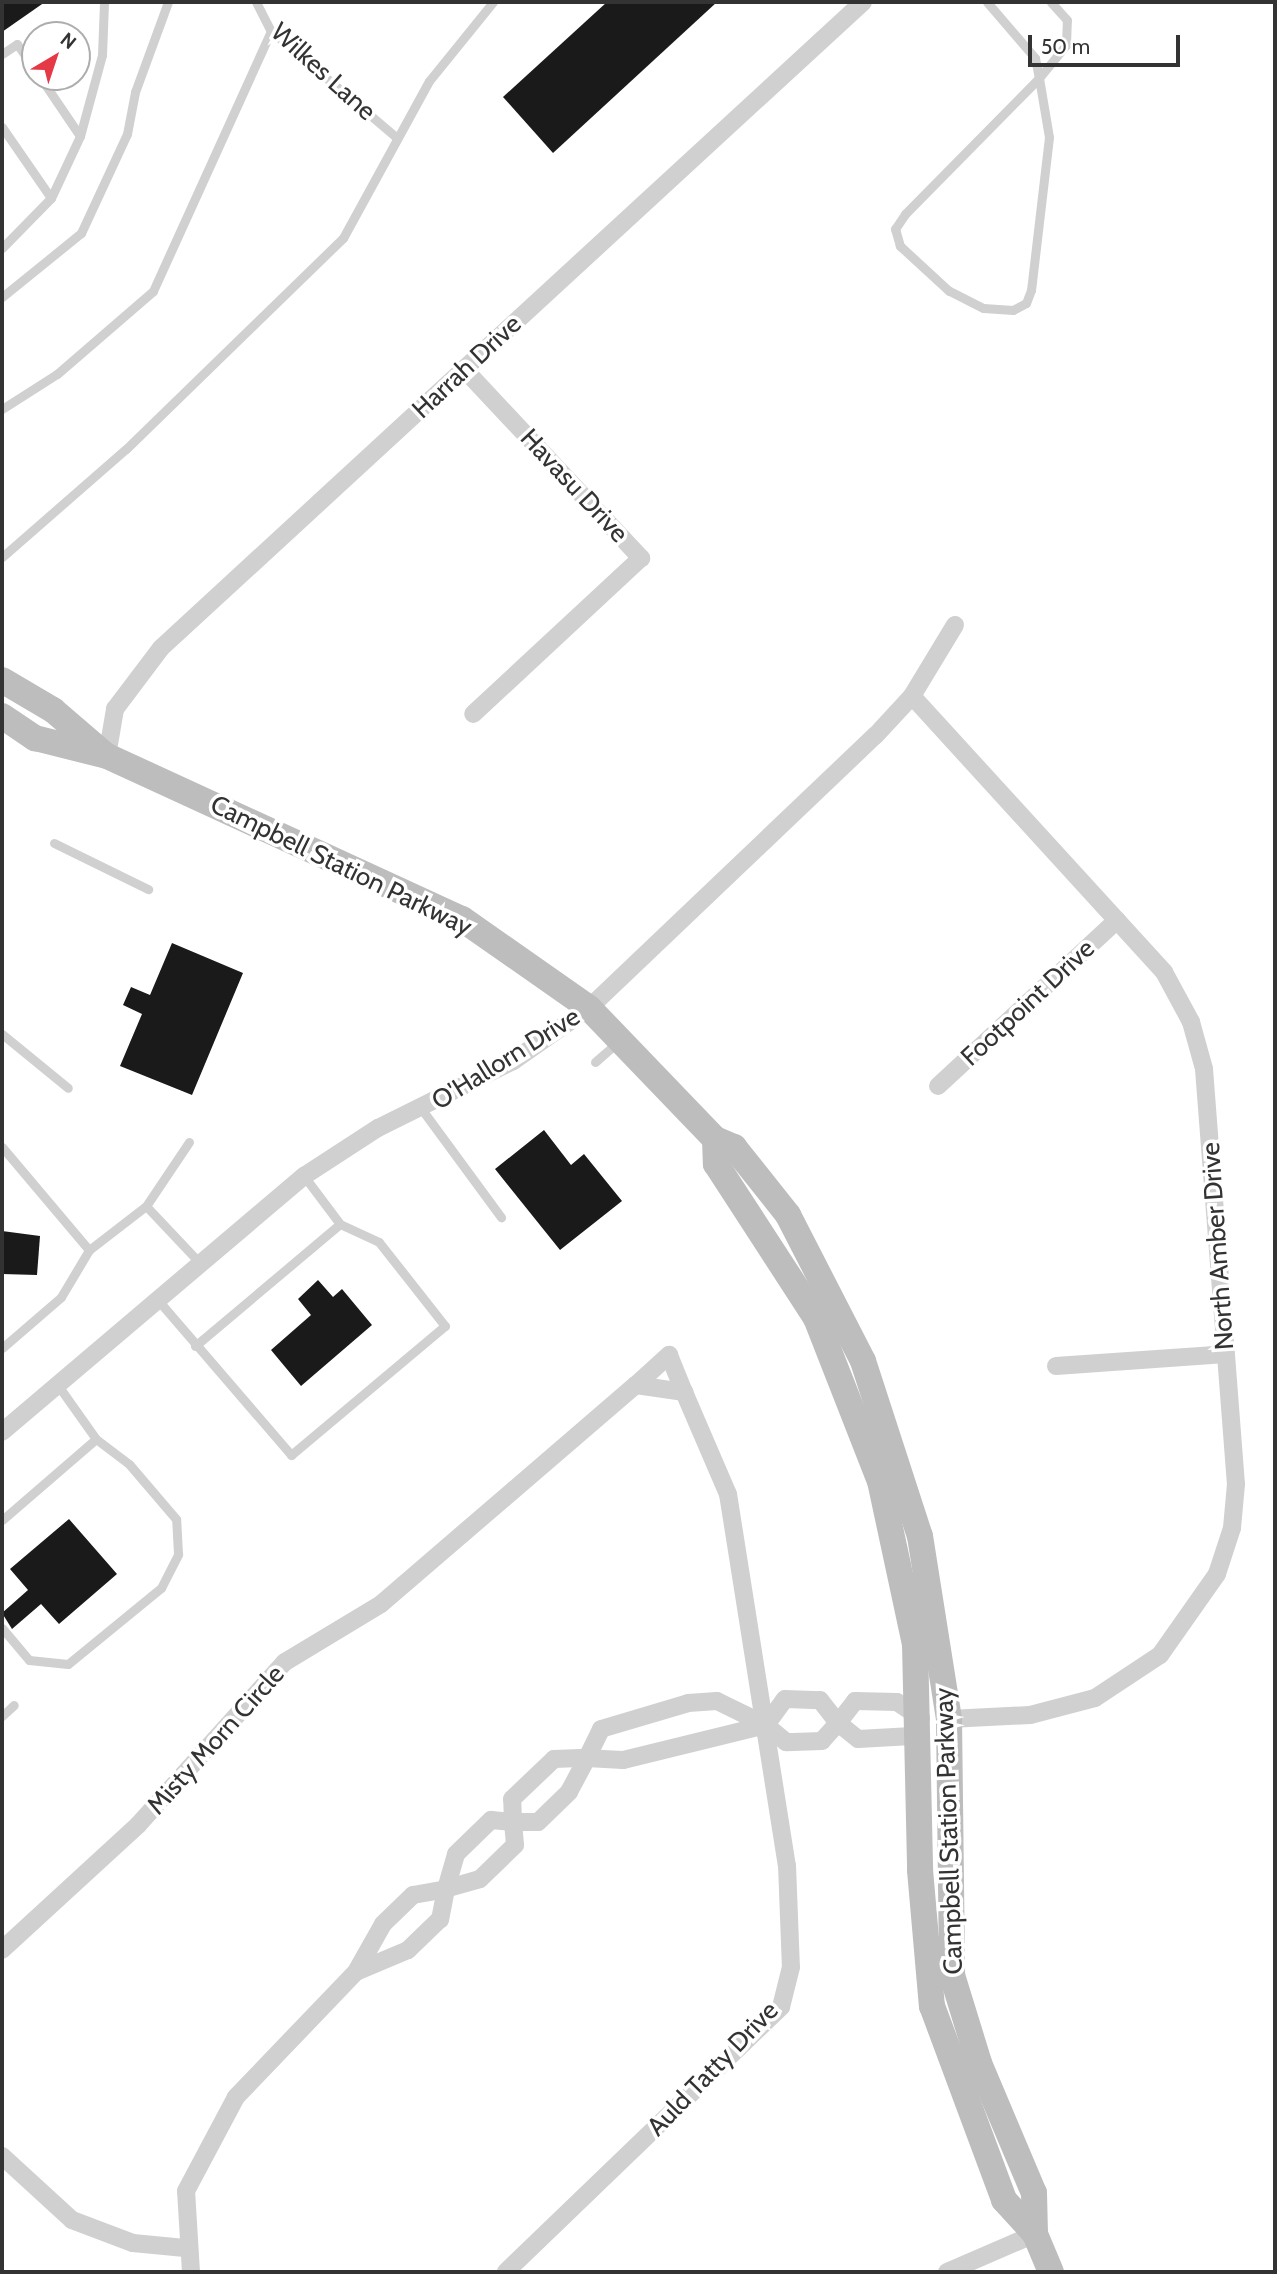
<!DOCTYPE html>
<html>
<head>
<meta charset="utf-8">
<style>
  body { margin:0 }
  #map { position:relative; width:1277px; height:2274px; overflow:hidden; background:#fff; font-family:Cabin,sans-serif }
  div>[style] { position:absolute }
  [style*='--x'] { left:calc(var(--x)*1px); top:calc(var(--y)*1px); width:calc(var(--w)*1px); rotate:calc(var(--a)*1deg) }
  .building>* { inset:0; background:#1a1a1a }
  .lane>* { height:9px; margin:-4.5px; padding:0 4.5px; transform-origin:4.5px; border-radius:4.5px; background:#d0d0d0 }
  .street>* { height:18px; margin:-9px; padding:0 9px; transform-origin:9px; border-radius:9px; background:#d0d0d0 }
  .secondary>* { height:26px; margin:-13px; padding:0 13px; transform-origin:13px; border-radius:13px; background:#bdbdbd }
  span { translate:-50% -50%; white-space:nowrap; text-align:center; line-height:1.15; -webkit-text-stroke:7px #fff; paint-order:stroke }
  .street-label { font-size:26px; color:#333 }
  .frame { position:absolute; inset:0; border:4px solid #333; pointer-events:none }
  .north { position:absolute; left:21px; top:21px; width:70px; height:70px; box-sizing:border-box; background:#fff; border:2px solid #adadad; border-radius:50%; rotate:39deg; font-size:19px; font-weight:700; line-height:28px; text-align:center; color:#333 }
  .north::after { content:''; display:block; margin:auto; width:24px; height:32px; background:#e63946; clip-path:polygon(50% 0,100% 100%,50% 72%,0 100%) }
  .scale { position:absolute; left:1028px; top:35px; width:152px; height:32px; box-sizing:border-box; border:4px solid #333; border-top:0; padding-left:9px; font-size:21px; line-height:24px; white-space:nowrap; color:#333; -webkit-text-stroke:5px #fff; paint-order:stroke }
</style>
</head>
<body>
<div id="map">
  <div class="building">
    <div style="clip-path:polygon(2px 2px,45px 2px,2px 32px)"></div>
    <div style="clip-path:polygon(607px 2px,717px 2px,553px 153px,503px 97px)"></div>
    <div style="clip-path:polygon(172px 943px,243px 973px,192px 1095px,120px 1066px,142px 1014px,123px 1005px,131px 987px,150px 995px)"></div>
    <div style="clip-path:polygon(544px 1130px,571px 1165px,584px 1154px,622px 1201px,560px 1250px,495px 1169px)"></div>
    <div style="clip-path:polygon(2px 1231px,40px 1236px,37px 1275px,2px 1274px)"></div>
    <div style="clip-path:polygon(318px 1280px,333px 1297px,342px 1289px,372px 1325px,301px 1386px,271px 1350px,311px 1315px,298px 1299px)"></div>
    <div style="clip-path:polygon(69px 1519px,117px 1574px,59px 1624px,41px 1604px,12px 1629px,2px 1613px,28px 1590px,10px 1569px)"></div>
  </div>
  <div class="lane">
    <div style="--x:256;--y:2;--w:33;--a:63"></div>
    <div style="--x:271;--y:31;--w:164;--a:40.3"></div>
    <div style="--x:987;--y:2;--w:74;--a:49.4"></div>
    <div style="--x:1035;--y:58;--w:20;--a:79"></div>
    <div style="--x:1039;--y:78;--w:60;--a:80.4"></div>
    <div style="--x:1049;--y:137;--w:154;--a:96.7"></div>
    <div style="--x:1031;--y:290;--w:14;--a:111"></div>
    <div style="--x:1026;--y:303;--w:15;--a:152"></div>
    <div style="--x:1013;--y:310;--w:30;--a:-176"></div>
    <div style="--x:983;--y:308;--w:38;--a:-153"></div>
    <div style="--x:949;--y:291;--w:67;--a:-137.4"></div>
    <div style="--x:900;--y:246;--w:18;--a:-106"></div>
    <div style="--x:895;--y:229;--w:18;--a:-56"></div>
    <div style="--x:905;--y:214;--w:191;--a:-45.4"></div>
    <div style="--x:1039;--y:78;--w:43;--a:-50.7"></div>
    <div style="--x:1066;--y:45;--w:25;--a:-88"></div>
    <div style="--x:1067;--y:20;--w:24;--a:-132"></div>
    <div style="--x:2;--y:54;--w:18;--a:-34"></div>
    <div style="--x:17;--y:44;--w:32;--a:55"></div>
    <div style="--x:40;--y:77;--w:71;--a:55.9"></div>
    <div style="--x:2;--y:127;--w:86;--a:55.4"></div>
    <div style="--x:2;--y:248;--w:70;--a:-45.6"></div>
    <div style="--x:51;--y:198;--w:68;--a:-64.9"></div>
    <div style="--x:80;--y:136;--w:84;--a:-74.8"></div>
    <div style="--x:102;--y:55;--w:53;--a:-87.8"></div>
    <div style="--x:2;--y:297;--w:102;--a:-39"></div>
    <div style="--x:81;--y:233;--w:109;--a:-65.1"></div>
    <div style="--x:127;--y:134;--w:43;--a:-79.2"></div>
    <div style="--x:135;--y:92;--w:96;--a:-69.9"></div>
    <div style="--x:2;--y:409;--w:65;--a:-32.5"></div>
    <div style="--x:57;--y:374;--w:127;--a:-40.8"></div>
    <div style="--x:153;--y:291;--w:286;--a:-65.6"></div>
    <div style="--x:2;--y:557;--w:164;--a:-41.1"></div>
    <div style="--x:126;--y:449;--w:303;--a:-44.2"></div>
    <div style="--x:343;--y:238;--w:179;--a:-61.3"></div>
    <div style="--x:429;--y:81;--w:102;--a:-51"></div>
    <div style="--x:54;--y:843;--w:105;--a:26.1"></div>
    <div style="--x:2;--y:1034;--w:85;--a:39.3"></div>
    <div style="--x:595;--y:1062;--w:29;--a:-41"></div>
    <div style="--x:423;--y:1111;--w:132;--a:53.7"></div>
    <div style="--x:189;--y:1142;--w:77;--a:123.9"></div>
    <div style="--x:146;--y:1206;--w:76;--a:46.6"></div>
    <div style="--x:2;--y:1147;--w:135;--a:49.8"></div>
    <div style="--x:157;--y:1299;--w:206;--a:49.3"></div>
    <div style="--x:291;--y:1455;--w:201;--a:-40"></div>
    <div style="--x:445;--y:1326;--w:107;--a:-128.2"></div>
    <div style="--x:379;--y:1242;--w:43;--a:-155.2"></div>
    <div style="--x:340;--y:1224;--w:60;--a:-126.9"></div>
    <div style="--x:195;--y:1346;--w:189;--a:-40.1"></div>
    <div style="--x:2;--y:1348;--w:78;--a:-40.8"></div>
    <div style="--x:61;--y:1297;--w:55;--a:-59.2"></div>
    <div style="--x:89;--y:1250;--w:72;--a:-37.7"></div>
    <div style="--x:2;--y:1520;--w:124;--a:-40.8"></div>
    <div style="--x:2;--y:1628;--w:42;--a:49.8"></div>
    <div style="--x:29;--y:1660;--w:39;--a:6"></div>
    <div style="--x:68;--y:1664;--w:120;--a:-39.3"></div>
    <div style="--x:161;--y:1588;--w:38;--a:-63"></div>
    <div style="--x:178;--y:1554;--w:35;--a:-93"></div>
    <div style="--x:176;--y:1519;--w:72;--a:-130.5"></div>
    <div style="--x:129;--y:1464;--w:41;--a:-142.9"></div>
    <div style="--x:96;--y:1439;--w:67;--a:-125.3"></div>
    <div style="--x:2;--y:1716;--w:16;--a:-43"></div>
  </div>
  <div class="street">
    <div style="--x:465;--y:370;--w:258;--a:46.9"></div>
    <div style="--x:641;--y:558;--w:229;--a:137.1"></div>
    <div style="--x:912;--y:696;--w:374;--a:47.6"></div>
    <div style="--x:1164;--y:972;--w:57;--a:61.6"></div>
    <div style="--x:1191;--y:1022;--w:49;--a:74.5"></div>
    <div style="--x:1204;--y:1069;--w:416;--a:85.6"></div>
    <div style="--x:1236;--y:1484;--w:44;--a:95.2"></div>
    <div style="--x:1232;--y:1528;--w:48;--a:108.1"></div>
    <div style="--x:1217;--y:1574;--w:99;--a:125.1"></div>
    <div style="--x:1160;--y:1655;--w:78;--a:146.5"></div>
    <div style="--x:1095;--y:1698;--w:67;--a:165.3"></div>
    <div style="--x:1030;--y:1715;--w:81;--a:177.2"></div>
    <div style="--x:107;--y:756;--w:48;--a:-80.3"></div>
    <div style="--x:115;--y:709;--w:76;--a:-53"></div>
    <div style="--x:161;--y:648;--w:954;--a:-42.62"></div>
    <div style="--x:938;--y:1086;--w:244;--a:-42.8"></div>
    <div style="--x:1056;--y:1366;--w:170;--a:-4"></div>
    <div style="--x:636;--y:1385;--w:45;--a:-42.3"></div>
    <div style="--x:669;--y:1355;--w:40;--a:68"></div>
    <div style="--x:2;--y:1432;--w:396;--a:-40.3"></div>
    <div style="--x:304;--y:1176;--w:88;--a:-33"></div>
    <div style="--x:378;--y:1128;--w:151;--a:-26.4"></div>
    <div style="--x:513;--y:1061;--w:93;--a:-34.9"></div>
    <div style="--x:589;--y:1008;--w:395;--a:-43.6"></div>
    <div style="--x:875;--y:736;--w:54;--a:-47.2"></div>
    <div style="--x:912;--y:696;--w:83;--a:-58.8"></div>
    <div style="--x:2;--y:1950;--w:185;--a:-42.6"></div>
    <div style="--x:138;--y:1825;--w:219;--a:-48"></div>
    <div style="--x:285;--y:1662;--w:112;--a:-31.1"></div>
    <div style="--x:381;--y:1604;--w:336;--a:-40.7"></div>
    <div style="--x:636;--y:1385;--w:49;--a:8.3"></div>
    <div style="--x:684;--y:1392;--w:111;--a:66.7"></div>
    <div style="--x:728;--y:1494;--w:376;--a:81"></div>
    <div style="--x:787;--y:1865;--w:102;--a:87.8"></div>
    <div style="--x:791;--y:1967;--w:41;--a:104"></div>
    <div style="--x:781;--y:2007;--w:382;--a:136.1"></div>
    <div style="--x:2;--y:2156;--w:95;--a:42.4"></div>
    <div style="--x:72;--y:2220;--w:65;--a:20.7"></div>
    <div style="--x:133;--y:2243;--w:52;--a:5.5"></div>
    <div style="--x:191;--y:2272;--w:81;--a:-93.5"></div>
    <div style="--x:186;--y:2191;--w:106;--a:-62"></div>
    <div style="--x:236;--y:2097;--w:173;--a:-46.2"></div>
    <div style="--x:356;--y:1972;--w:55;--a:-60.6"></div>
    <div style="--x:383;--y:1924;--w:42;--a:-44"></div>
    <div style="--x:413;--y:1895;--w:34;--a:-10"></div>
    <div style="--x:446;--y:1889;--w:36;--a:-74"></div>
    <div style="--x:456;--y:1854;--w:49;--a:-44.2"></div>
    <div style="--x:491;--y:1820;--w:22;--a:5"></div>
    <div style="--x:513;--y:1822;--w:23;--a:-92"></div>
    <div style="--x:512;--y:1799;--w:58;--a:-43.6"></div>
    <div style="--x:554;--y:1759;--w:33;--a:-2"></div>
    <div style="--x:587;--y:1758;--w:32;--a:-64"></div>
    <div style="--x:601;--y:1729;--w:91;--a:-16.6"></div>
    <div style="--x:688;--y:1703;--w:29;--a:-4"></div>
    <div style="--x:717;--y:1701;--w:55;--a:26.1"></div>
    <div style="--x:766;--y:1725;--w:32;--a:-54"></div>
    <div style="--x:785;--y:1699;--w:35;--a:2"></div>
    <div style="--x:820;--y:1700;--w:29;--a:52"></div>
    <div style="--x:838;--y:1723;--w:28;--a:-52"></div>
    <div style="--x:855;--y:1701;--w:42;--a:1.4"></div>
    <div style="--x:897;--y:1702;--w:29;--a:34"></div>
    <div style="--x:921;--y:1718;--w:20;--a:117"></div>
    <div style="--x:912;--y:1736;--w:54;--a:176.8"></div>
    <div style="--x:858;--y:1739;--w:26;--a:-141"></div>
    <div style="--x:838;--y:1723;--w:24;--a:132"></div>
    <div style="--x:822;--y:1741;--w:36;--a:178"></div>
    <div style="--x:786;--y:1742;--w:26;--a:-140"></div>
    <div style="--x:766;--y:1725;--w:147;--a:166.2"></div>
    <div style="--x:623;--y:1760;--w:36;--a:-177"></div>
    <div style="--x:587;--y:1758;--w:38;--a:118"></div>
    <div style="--x:569;--y:1792;--w:43;--a:135.9"></div>
    <div style="--x:538;--y:1822;--w:25;--a:180"></div>
    <div style="--x:513;--y:1822;--w:23;--a:85"></div>
    <div style="--x:515;--y:1845;--w:49;--a:135.8"></div>
    <div style="--x:480;--y:1879;--w:35;--a:164"></div>
    <div style="--x:446;--y:1889;--w:31;--a:101"></div>
    <div style="--x:440;--y:1919;--w:45;--a:135.9"></div>
    <div style="--x:408;--y:1950;--w:56;--a:157.1"></div>
    <div style="--x:947;--y:2272;--w:96;--a:-23.4"></div>
  </div>
  <div class="secondary">
    <div style="--x:2;--y:680;--w:59;--a:30.5"></div>
    <div style="--x:53;--y:710;--w:66;--a:40.7"></div>
    <div style="--x:2;--y:716;--w:40;--a:34"></div>
    <div style="--x:35;--y:738;--w:74;--a:14"></div>
    <div style="--x:107;--y:756;--w:391;--a:24.7"></div>
    <div style="--x:462;--y:919;--w:155;--a:35"></div>
    <div style="--x:589;--y:1008;--w:182;--a:46.1"></div>
    <div style="--x:715;--y:1139;--w:21;--a:23"></div>
    <div style="--x:734;--y:1147;--w:87;--a:51.5"></div>
    <div style="--x:788;--y:1215;--w:164;--a:62.8"></div>
    <div style="--x:863;--y:1361;--w:184;--a:72"></div>
    <div style="--x:920;--y:1536;--w:185;--a:81"></div>
    <div style="--x:949;--y:1719;--w:256;--a:89.3"></div>
    <div style="--x:952;--y:1975;--w:92;--a:72.9"></div>
    <div style="--x:979;--y:2063;--w:141;--a:67.1"></div>
    <div style="--x:1034;--y:2193;--w:41;--a:88.6"></div>
    <div style="--x:715;--y:1139;--w:25;--a:88"></div>
    <div style="--x:716;--y:1164;--w:184;--a:57"></div>
    <div style="--x:816;--y:1318;--w:175;--a:68.6"></div>
    <div style="--x:880;--y:1481;--w:167;--a:77.9"></div>
    <div style="--x:915;--y:1644;--w:226;--a:88.7"></div>
    <div style="--x:920;--y:1870;--w:137;--a:85"></div>
    <div style="--x:932;--y:2006;--w:207;--a:69.6"></div>
    <div style="--x:1004;--y:2200;--w:46;--a:47.6"></div>
    <div style="--x:1035;--y:2234;--w:41;--a:67.2"></div>
  </div>
  <div class="street-label">
    <span style="left:323px;top:72px;rotate:42deg">Wilkes Lane</span>
    <span style="left:467px;top:367px;rotate:-43deg">Harrah Drive</span>
    <span style="left:574px;top:486px;rotate:47deg">Havasu Drive</span>
    <span style="left:341px;top:866px;rotate:26deg">Campbell Station Parkway</span>
    <span style="left:1028px;top:1003px;rotate:-43deg">Footpoint Drive</span>
    <span style="left:506px;top:1059px;rotate:-32deg">O'Hallorn Drive</span>
    <span style="left:1218px;top:1246px;rotate:-94deg">North Amber Drive</span>
    <span style="left:216px;top:1740px;rotate:-48deg">Misty Morn Circle</span>
    <span style="left:949px;top:1831px;rotate:-92deg">Campbell Station Parkway</span>
    <span style="left:713px;top:2069px;rotate:-46deg">Auld Tatty Drive</span>
  </div>
  <div class="frame"></div>
  <div class="north">N</div>
  <div class="scale">50 m</div>
</div>
</body>
</html>
